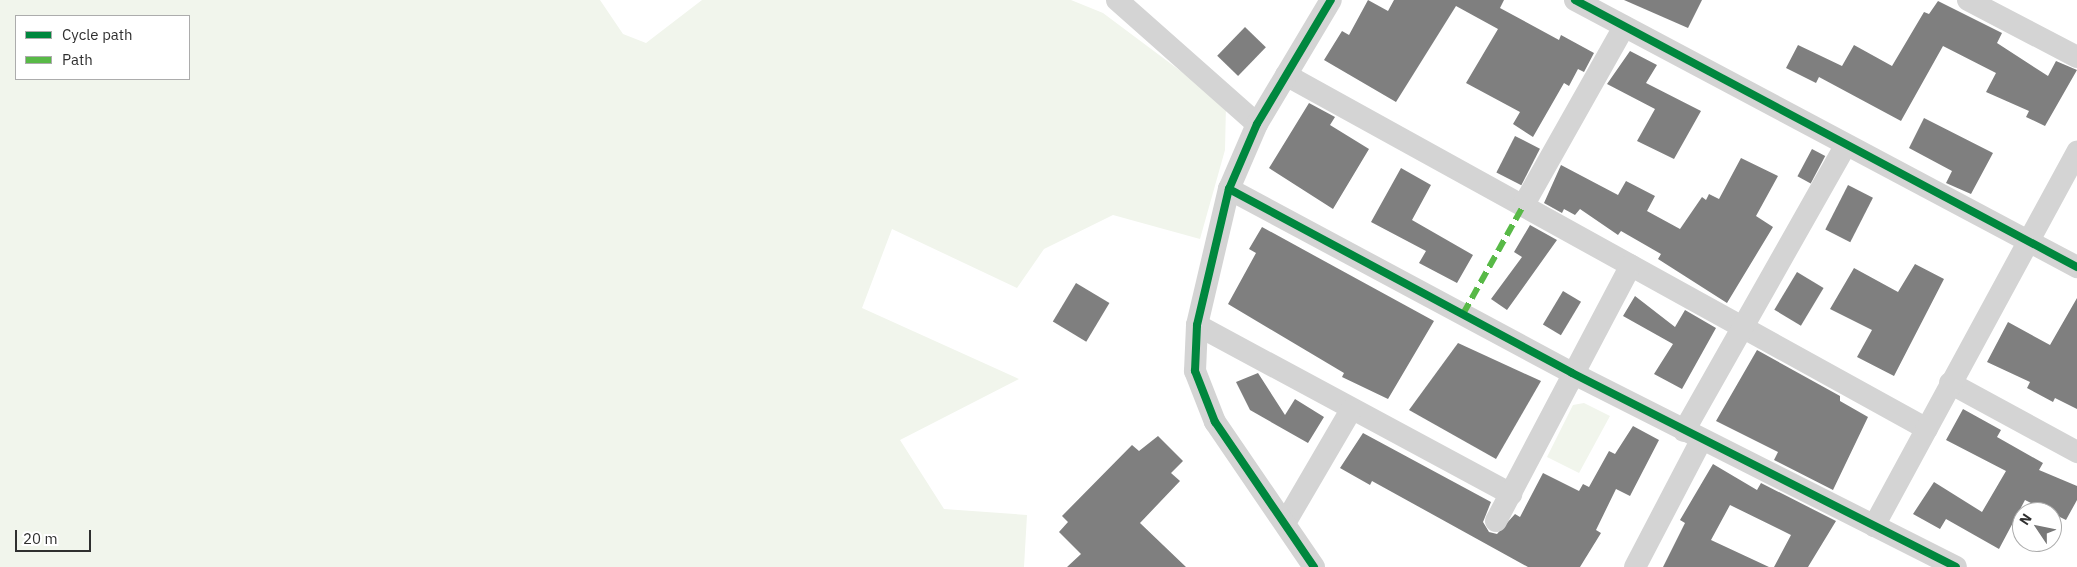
<!DOCTYPE html>
<html>
<head>
<meta charset="utf-8">
<style>
  body { margin:0 }
  #map { position:relative; width:2077px; height:567px; overflow:hidden; background:#fff; font-family:"IBM Plex Sans",sans-serif }
  div>[style] { position:absolute }
  [style*='--x'] { left:calc(var(--x)*1px); top:calc(var(--y)*1px); width:calc(var(--w)*1px); rotate:calc(var(--a)*1deg) }
  .green>* { inset:0; background:#f1f5ec }
  .building>* { inset:0; background:#7f7f7f; transform-origin:0 0 }
  .minor>* { height:22px; margin:-11px; padding:0 11px; transform-origin:11px; border-radius:11px; background:#d4d4d4 }
  .quiet>* { height:6px; margin-top:-3px; transform-origin:0; background:repeating-linear-gradient(90deg,#58b947 0 12px,transparent 0 18px) }
  .cycleway>* { height:8px; margin:-4px; padding:0 4px; transform-origin:4px; border-radius:4px; background:#00873e }
  span { translate:-50% -50%; white-space:nowrap; text-align:center; line-height:1.15; -webkit-text-stroke:5px #fff; paint-order:stroke }
  .legend { position:absolute; left:15px; top:15px; width:175px; height:65px; box-sizing:border-box; background:#fff; border:1px solid #acacac; margin:0; padding:6px 9px; list-style:none; font-size:15px; color:#2f2f2f }
  .legend li { display:flex; align-items:center; gap:10px; height:25px }
  .legend b { width:25px; border:1px solid #acacac }
  .north { position:absolute; left:2012px; top:502px; width:50px; height:50px; box-sizing:border-box; background:#fff; border:1px solid #acacac; border-radius:50%; rotate:304deg; font-size:14px; font-weight:700; line-height:20px; text-align:center; color:#2f2f2f }
  .north::after { content:''; display:block; margin:auto; width:18px; height:22px; background:#787878; clip-path:polygon(50% 0,100% 100%,50% 72%,0 100%) }
  .scale { position:absolute; left:15px; top:530px; width:76px; height:22px; box-sizing:border-box; border:2px solid #2f2f2f; border-top:0; padding-left:6px; font-size:15px; line-height:18px; white-space:nowrap; color:#2f2f2f; -webkit-text-stroke:4px #fff; paint-order:stroke }
</style>
</head>
<body>
<div id="map">
  <div class="green">
    <div style="clip-path:polygon(evenodd,0 0,600px 0,623px 34px,646px 43px,702px 0,1071px 0,1103px 13px,1226px 105px,1225px 150px,1200px 239px,1113px 215px,1044px 249px,1017px 288px,892px 229px,862px 308px,1019px 379px,900px 440px,944px 509px,1027px 515px,1024px 567px,0 567px,0 0,16px 16px,189px 16px,189px 79px,16px 79px,16px 16px)"></div>
    <div style="clip-path:polygon(1584px 403px,1610px 416px,1579px 473px,1547px 457px,1573px 405px)"></div>
  </div>
  <div class="building">
    <div style="clip-path:polygon(1368px 0,1388px 11px,1394px 0,1504px 0,1500px 8px,1559px 40px,1561px 35px,1594px 53px,1584px 72px,1578px 69px,1569px 86px,1564px 83px,1533px 137px,1513px 124px,1520px 112px,1466px 83px,1498px 29px,1456px 6px,1396px 102px,1324px 60px,1342px 31px,1349px 35px)"></div>
    <div style="clip-path:polygon(1624px 0,1702px 0,1688px 28px)"></div>
    <div style="clip-path:polygon(1938px 1px,2002px 33px,1997px 43px,2048px 76px,2056px 61px,2077px 70px,2045px 126px,2026px 117px,2029px 111px,1986px 92px,1996px 73px,1943px 46px,1901px 121px,1819px 77px,1816px 83px,1786px 68px,1798px 45px,1842px 66px,1854px 45px,1892px 66px,1924px 12px,1929px 14px)"></div>
    <div style="left:1245px;top:27px;width:29px;height:40px;rotate:44deg"></div>
    <div style="clip-path:polygon(1630px 51px,1657px 65px,1646px 83px,1701px 111px,1674px 159px,1637px 141px,1655px 109px,1607px 84px)"></div>
    <div style="clip-path:polygon(1309px 103px,1335px 117px,1330px 125px,1369px 149px,1333px 209px,1269px 168px)"></div>
    <div style="clip-path:polygon(1924px 118px,1993px 153px,1971px 194px,1946px 183px,1952px 171px,1909px 148px)"></div>
    <div style="left:1515px;top:136px;width:28px;height:41px;rotate:27deg"></div>
    <div style="left:1812px;top:149px;width:15px;height:31px;rotate:28deg"></div>
    <div style="clip-path:polygon(1741px 158px,1778px 176px,1756px 216px,1773px 227px,1727px 303px,1658px 259px,1661px 254px,1621px 231px,1618px 235px,1580px 209px,1575px 215px,1564px 209px,1562px 213px,1544px 203px,1561px 165px,1618px 195px,1626px 181px,1655px 196px,1647px 211px,1680px 229px,1702px 197px,1706px 200px,1709px 194px,1719px 199px)"></div>
    <div style="clip-path:polygon(1401px 168px,1431px 185px,1412px 220px,1473px 255px,1457px 283px,1419px 263px,1426px 251px,1371px 222px)"></div>
    <div style="left:1848px;top:185px;width:28px;height:50px;rotate:27deg"></div>
    <div style="clip-path:polygon(1530px 225px,1557px 240px,1507px 310px,1491px 299px,1522px 257px,1514px 252px)"></div>
    <div style="clip-path:polygon(1262px 227px,1434px 321px,1388px 399px,1342px 377px,1344px 373px,1228px 304px,1256px 253px,1249px 249px)"></div>
    <div style="clip-path:polygon(1915px 264px,1944px 279px,1894px 376px,1857px 357px,1872px 330px,1830px 309px,1854px 268px,1898px 292px)"></div>
    <div style="left:1797px;top:272px;width:31px;height:44px;rotate:31deg"></div>
    <div style="left:1076px;top:283px;width:39px;height:45px;rotate:31deg"></div>
    <div style="left:1563px;top:291px;width:21px;height:39px;rotate:31deg"></div>
    <div style="clip-path:polygon(1635px 296px,1675px 327px,1685px 310px,1716px 328px,1682px 389px,1654px 374px,1673px 344px,1623px 316px)"></div>
    <div style="clip-path:polygon(2077px 298px,2077px 409px,2055px 398px,2053px 402px,2027px 388px,2030px 382px,1987px 362px,2008px 322px,2050px 345px)"></div>
    <div style="clip-path:polygon(1458px 343px,1541px 381px,1496px 459px,1409px 410px)"></div>
    <div style="clip-path:polygon(1757px 350px,1840px 396px,1840px 401px,1868px 417px,1833px 490px,1774px 460px,1778px 452px,1716px 421px)"></div>
    <div style="clip-path:polygon(1258px 373px,1285px 415px,1295px 399px,1324px 417px,1308px 443px,1250px 410px,1236px 382px)"></div>
    <div style="clip-path:polygon(1963px 409px,2001px 430px,1997px 437px,2043px 463px,2039px 470px,2077px 486px,2077px 500px,2066px 520px,2025px 500px,1999px 549px,1946px 519px,1940px 529px,1913px 514px,1934px 482px,1982px 512px,2006px 471px,1946px 440px)"></div>
    <div style="clip-path:polygon(1633px 426px,1659px 440px,1630px 496px,1616px 489px,1596px 530px,1601px 533px,1580px 567px,1528px 567px,1372px 481px,1370px 485px,1340px 468px,1363px 433px,1491px 502px,1483px 522px,1489px 532px,1497px 534px,1515px 514px,1520px 517px,1543px 473px,1579px 491px,1583px 484px,1589px 487px,1609px 451px,1615px 454px)"></div>
    <div style="clip-path:polygon(1158px 436px,1183px 461px,1171px 473px,1180px 481px,1140px 523px,1186px 567px,1067px 567px,1081px 554px,1059px 532px,1068px 522px,1062px 516px,1132px 445px,1139px 451px)"></div>
    <div style="clip-path:polygon(1713px 464px,1757px 490px,1761px 483px,1836px 521px,1808px 567px,1774px 567px,1791px 535px,1730px 505px,1711px 540px,1769px 567px,1663px 567px,1685px 523px,1680px 520px)"></div>
  </div>
  <div class="minor">
    <div style="--x:1117;--y:0;--w:187;--a:41.5"></div>
    <div style="--x:1575;--y:0;--w:569;--a:28.01"></div>
    <div style="--x:1968;--y:0;--w:123;--a:27.6"></div>
    <div style="--x:1286;--y:75;--w:732;--a:28.91"></div>
    <div style="--x:1229;--y:189;--w:389;--a:28.2"></div>
    <div style="--x:1572;--y:373;--w:430;--a:26.8"></div>
    <div style="--x:1523;--y:206;--w:206;--a:-60.6"></div>
    <div style="--x:1197;--y:325;--w:357;--a:28.3"></div>
    <div style="--x:1950;--y:383;--w:145;--a:28.5"></div>
    <div style="--x:1684;--y:431;--w:326;--a:-60.5"></div>
    <div style="--x:1496;--y:521;--w:289;--a:-62.2"></div>
    <div style="--x:1285;--y:523;--w:131;--a:-59.7"></div>
    <div style="--x:1874;--y:526;--w:426;--a:-61.5"></div>
    <div style="--x:1314;--y:567;--w:176;--a:-124.3"></div>
    <div style="--x:1215;--y:422;--w:55;--a:-111.4"></div>
    <div style="--x:1195;--y:371;--w:46;--a:-87.5"></div>
    <div style="--x:1197;--y:325;--w:140;--a:-76.8"></div>
    <div style="--x:1229;--y:189;--w:71;--a:-66.7"></div>
    <div style="--x:1257;--y:124;--w:144;--a:-59.2"></div>
    <div style="--x:1635;--y:567;--w:142;--a:-62.4"></div>
  </div>
  <div class="quiet">
    <div style="--x:1463;--y:314;--w:124;--a:-60.9"></div>
  </div>
  <div class="cycleway">
    <div style="--x:1575;--y:0;--w:569;--a:28.01"></div>
    <div style="--x:1229;--y:189;--w:389;--a:28.2"></div>
    <div style="--x:1572;--y:373;--w:430;--a:26.8"></div>
    <div style="--x:1314;--y:567;--w:176;--a:-124.3"></div>
    <div style="--x:1215;--y:422;--w:55;--a:-111.4"></div>
    <div style="--x:1195;--y:371;--w:46;--a:-87.5"></div>
    <div style="--x:1197;--y:325;--w:140;--a:-76.8"></div>
    <div style="--x:1229;--y:189;--w:71;--a:-66.7"></div>
    <div style="--x:1257;--y:124;--w:144;--a:-59.2"></div>
  </div>
  <ul class="legend">
  <li><b style="height:6px;background:#00873e"></b>Cycle path</li>
  <li><b style="height:6px;background:#58b947"></b>Path</li>
  </ul>
  <div class="north">N</div>
  <div class="scale">20 m</div>
</div>
</body>
</html>
